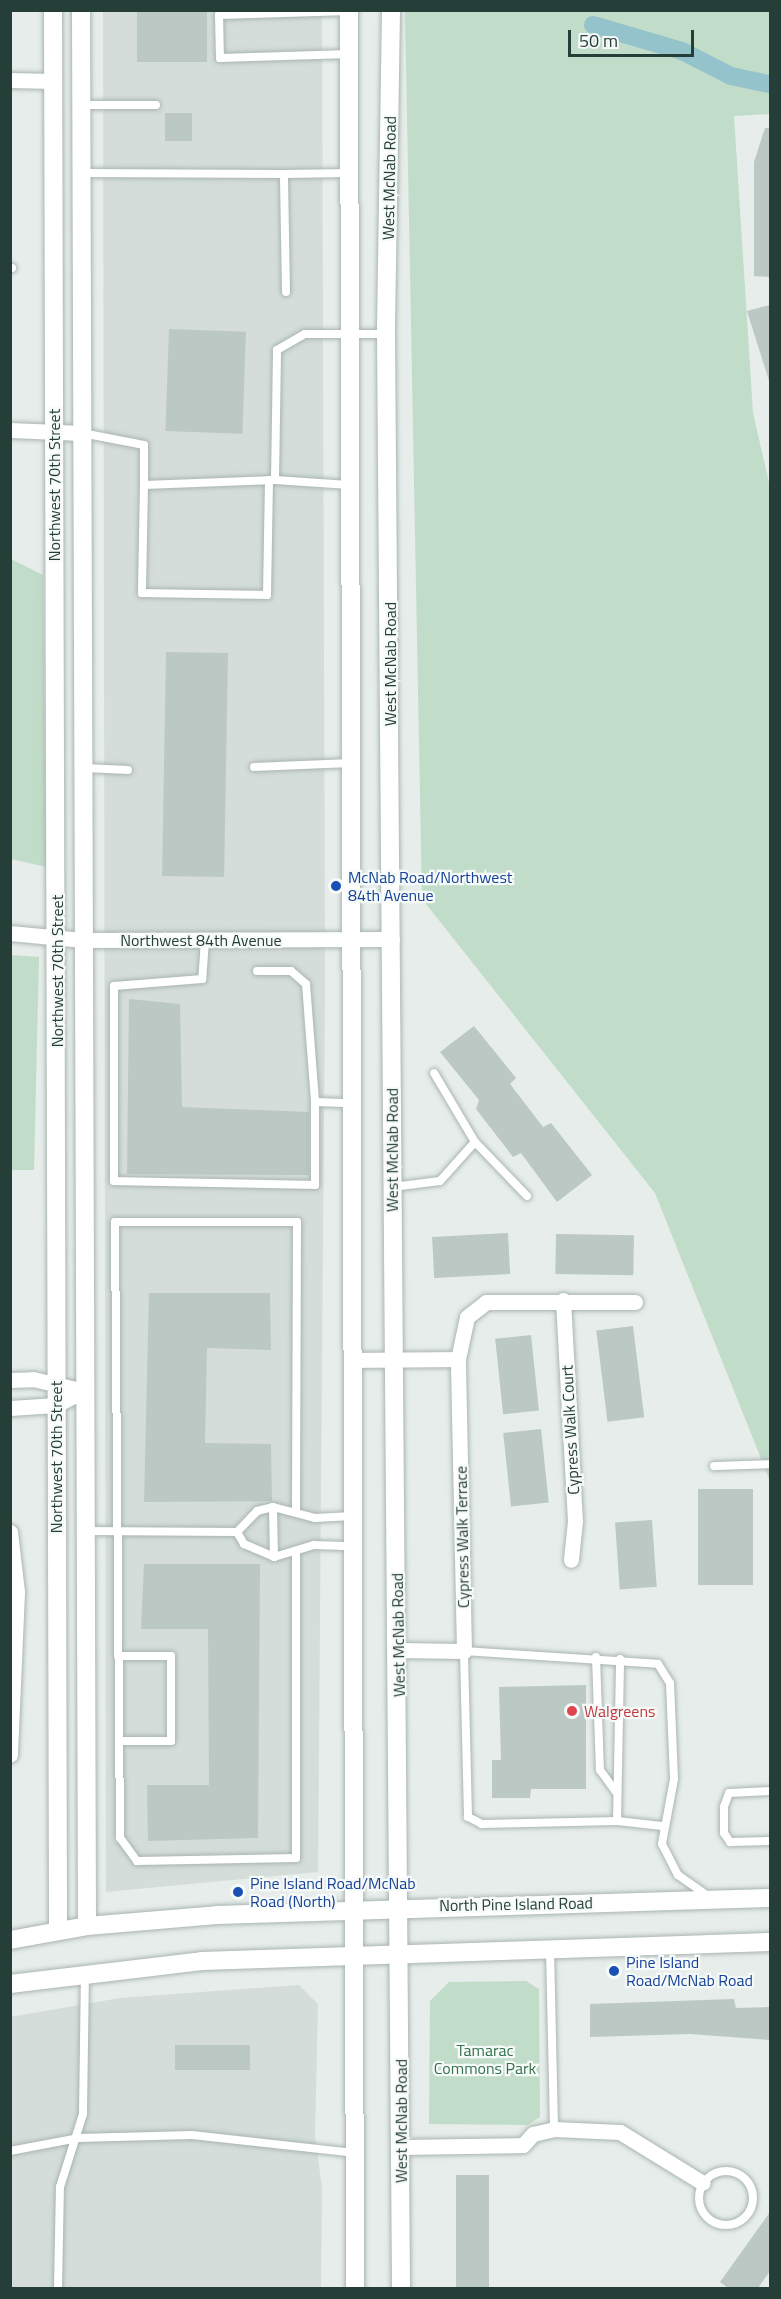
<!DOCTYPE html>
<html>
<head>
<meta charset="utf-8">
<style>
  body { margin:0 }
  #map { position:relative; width:781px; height:2299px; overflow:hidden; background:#e6edea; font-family:"Titillium Web",sans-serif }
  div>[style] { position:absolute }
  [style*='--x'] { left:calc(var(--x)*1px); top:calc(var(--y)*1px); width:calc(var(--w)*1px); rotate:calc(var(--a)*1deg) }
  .built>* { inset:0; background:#d4ddd9 }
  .green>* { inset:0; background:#c1dcc9 }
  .canal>* { height:18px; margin:-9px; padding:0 9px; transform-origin:9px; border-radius:9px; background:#94c3cc }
  .building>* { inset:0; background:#bbc8c3; transform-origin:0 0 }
  .roads { filter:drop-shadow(0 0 2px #a9b5b1) drop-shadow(0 0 2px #a9b5b1) }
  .service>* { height:8px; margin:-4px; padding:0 4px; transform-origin:4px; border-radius:4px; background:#fff }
  .service>.ring { margin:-4px; padding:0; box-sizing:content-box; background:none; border:8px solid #fff; border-radius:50% }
  .minor>* { height:15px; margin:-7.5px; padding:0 7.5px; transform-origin:7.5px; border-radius:7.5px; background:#fff }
  .tertiary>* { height:18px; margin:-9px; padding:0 9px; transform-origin:9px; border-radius:9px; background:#fff }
  .secondary>* { height:18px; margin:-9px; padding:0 9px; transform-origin:9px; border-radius:9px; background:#fff }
  .dots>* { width:16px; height:16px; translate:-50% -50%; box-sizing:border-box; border:3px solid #f6faf8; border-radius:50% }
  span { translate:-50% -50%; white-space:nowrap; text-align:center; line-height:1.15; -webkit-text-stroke:4.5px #f6faf8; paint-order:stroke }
  .street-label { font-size:16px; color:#263e38 }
  .transit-label { font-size:16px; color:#164399 }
  .left { translate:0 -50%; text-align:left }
  .health-label { font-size:16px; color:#be3a42 }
  .park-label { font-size:16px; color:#34714c }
  .frame { position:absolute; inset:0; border:12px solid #263e38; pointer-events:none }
  .scale { position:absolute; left:568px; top:30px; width:126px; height:27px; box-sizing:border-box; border:3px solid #263e38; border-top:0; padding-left:8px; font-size:18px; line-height:21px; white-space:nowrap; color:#263e38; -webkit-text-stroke:4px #f6faf8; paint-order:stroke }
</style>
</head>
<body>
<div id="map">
  <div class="built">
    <div style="clip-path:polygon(103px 11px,322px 11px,325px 981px,318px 1872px,106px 1892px)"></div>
    <div style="clip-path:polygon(299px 1985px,318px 2004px,315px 2136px,322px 2188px,321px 2288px,11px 2288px,10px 2017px,120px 1998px)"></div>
  </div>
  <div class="green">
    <div style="clip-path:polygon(405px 11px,770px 11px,770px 114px,734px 116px,753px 413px,770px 487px,770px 1481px,655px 1193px,422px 899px)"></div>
    <div style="clip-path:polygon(11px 559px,43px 575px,46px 867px,11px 859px)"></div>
    <div style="clip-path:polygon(11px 955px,39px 957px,34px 1170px,11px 1170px)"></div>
    <div style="clip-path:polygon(526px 1981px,539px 1989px,540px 2117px,528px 2125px,429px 2124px,430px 2001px,449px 1982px)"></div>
  </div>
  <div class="canal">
    <div style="--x:593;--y:25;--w:93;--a:16.3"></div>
    <div style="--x:682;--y:51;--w:55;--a:27"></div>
    <div style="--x:731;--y:76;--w:40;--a:12"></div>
  </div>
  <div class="building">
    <div style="left:137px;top:10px;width:70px;height:52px"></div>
    <div style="left:165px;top:113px;width:27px;height:28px"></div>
    <div style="clip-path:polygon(765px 128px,770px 128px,770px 277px,754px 276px,754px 162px)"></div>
    <div style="clip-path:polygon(770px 305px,770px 384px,747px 311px)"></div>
    <div style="left:169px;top:329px;width:77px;height:102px;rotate:2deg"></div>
    <div style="left:166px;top:652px;width:62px;height:224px;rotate:1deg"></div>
    <div style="clip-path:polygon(129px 999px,180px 1004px,182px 1107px,309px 1112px,309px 1175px,127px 1174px)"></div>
    <div style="clip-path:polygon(474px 1026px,516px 1078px,510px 1084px,543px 1127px,551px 1123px,592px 1175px,557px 1202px,521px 1153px,513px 1157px,476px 1109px,479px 1100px,440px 1052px)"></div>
    <div style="left:508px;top:1233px;width:41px;height:76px;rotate:87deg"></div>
    <div style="left:556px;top:1234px;width:78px;height:40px;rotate:1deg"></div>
    <div style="clip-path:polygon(149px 1293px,270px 1293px,271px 1350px,207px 1348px,205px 1443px,271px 1444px,272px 1501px,144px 1502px)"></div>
    <div style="left:633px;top:1326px;width:92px;height:37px;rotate:83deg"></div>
    <div style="left:531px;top:1335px;width:76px;height:36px;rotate:84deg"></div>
    <div style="left:541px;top:1429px;width:74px;height:38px;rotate:84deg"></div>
    <div style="left:698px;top:1489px;width:55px;height:96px"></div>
    <div style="left:652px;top:1520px;width:67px;height:37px;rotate:86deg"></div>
    <div style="clip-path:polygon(144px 1564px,260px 1564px,258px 1838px,148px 1841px,147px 1785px,209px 1785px,208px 1629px,141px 1629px)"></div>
    <div style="clip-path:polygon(586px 1685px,586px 1789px,531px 1789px,530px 1798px,492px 1798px,492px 1760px,501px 1760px,499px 1687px)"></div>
    <div style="clip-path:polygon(734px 1999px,736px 2008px,770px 2007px,770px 2040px,690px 2034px,590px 2037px,590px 2004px)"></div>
    <div style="left:250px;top:2045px;width:25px;height:75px;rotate:90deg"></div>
    <div style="left:456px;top:2175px;width:33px;height:113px"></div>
    <div style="clip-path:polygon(770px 2212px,770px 2271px,758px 2288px,728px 2288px,720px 2282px)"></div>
  </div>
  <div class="roads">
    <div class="service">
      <div style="--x:349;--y:11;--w:130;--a:178.2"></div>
      <div style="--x:219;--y:15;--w:43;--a:88.7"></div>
      <div style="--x:220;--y:58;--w:129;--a:-1.8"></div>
      <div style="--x:81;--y:105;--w:75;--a:0"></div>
      <div style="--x:82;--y:173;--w:202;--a:0.3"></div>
      <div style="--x:10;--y:268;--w:2;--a:0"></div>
      <div style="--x:286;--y:292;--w:118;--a:-91"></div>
      <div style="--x:284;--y:174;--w:65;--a:-0.9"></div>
      <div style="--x:82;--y:433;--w:63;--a:11"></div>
      <div style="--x:144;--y:445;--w:40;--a:90"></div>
      <div style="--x:144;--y:485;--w:131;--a:-2.2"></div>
      <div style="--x:275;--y:480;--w:130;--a:-89.1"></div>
      <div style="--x:277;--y:350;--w:32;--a:-30"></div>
      <div style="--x:305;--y:334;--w:80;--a:0"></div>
      <div style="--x:275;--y:480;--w:74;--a:3.9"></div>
      <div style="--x:144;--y:485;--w:108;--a:91.1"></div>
      <div style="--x:142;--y:593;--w:125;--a:0.9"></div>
      <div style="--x:267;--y:595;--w:115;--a:-89"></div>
      <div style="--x:254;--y:767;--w:97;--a:-2.4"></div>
      <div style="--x:84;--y:768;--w:44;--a:2.6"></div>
      <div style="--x:205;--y:940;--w:39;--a:94"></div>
      <div style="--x:202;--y:979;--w:88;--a:175.5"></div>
      <div style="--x:114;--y:986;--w:195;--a:90"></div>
      <div style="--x:114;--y:1181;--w:201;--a:1.1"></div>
      <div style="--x:315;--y:1185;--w:83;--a:-90"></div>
      <div style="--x:257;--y:971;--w:34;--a:0"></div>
      <div style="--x:291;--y:971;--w:20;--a:41"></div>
      <div style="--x:306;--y:984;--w:118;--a:85.6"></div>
      <div style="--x:315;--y:1102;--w:36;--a:2"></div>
      <div style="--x:475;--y:1142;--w:75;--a:46.1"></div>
      <div style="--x:393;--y:1187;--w:47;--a:-7.3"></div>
      <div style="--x:440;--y:1181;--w:52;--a:-48.1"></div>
      <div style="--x:475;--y:1142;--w:80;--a:-120.7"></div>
      <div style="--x:714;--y:1466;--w:56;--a:-2"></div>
      <div style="--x:273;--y:1507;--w:50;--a:88.9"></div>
      <div style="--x:85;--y:1531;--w:152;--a:0.4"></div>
      <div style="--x:237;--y:1532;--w:14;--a:60"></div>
      <div style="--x:244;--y:1544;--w:33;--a:23"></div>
      <div style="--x:274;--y:1557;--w:42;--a:-16.7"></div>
      <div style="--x:314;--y:1545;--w:38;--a:2"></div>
      <div style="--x:237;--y:1532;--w:29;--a:-46"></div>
      <div style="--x:257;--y:1511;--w:16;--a:-14"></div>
      <div style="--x:273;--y:1507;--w:43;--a:14.7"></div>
      <div style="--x:315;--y:1518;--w:37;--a:-3"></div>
      <div style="--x:296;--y:1554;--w:304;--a:90"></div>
      <div style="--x:296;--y:1858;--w:159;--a:178.9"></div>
      <div style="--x:137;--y:1861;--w:29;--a:-126"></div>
      <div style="--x:120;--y:1838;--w:616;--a:-90.47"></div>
      <div style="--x:115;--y:1222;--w:182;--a:0"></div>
      <div style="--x:297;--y:1222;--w:289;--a:90.2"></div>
      <div style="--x:118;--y:1656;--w:53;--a:0"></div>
      <div style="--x:171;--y:1656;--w:85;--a:90"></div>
      <div style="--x:171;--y:1741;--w:52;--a:180"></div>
      <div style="--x:596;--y:1657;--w:113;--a:88"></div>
      <div style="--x:600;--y:1770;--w:29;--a:54"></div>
      <div style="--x:770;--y:1791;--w:41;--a:177.2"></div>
      <div style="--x:729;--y:1793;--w:15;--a:110"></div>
      <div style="--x:724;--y:1807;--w:26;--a:90"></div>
      <div style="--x:724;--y:1833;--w:11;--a:56"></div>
      <div style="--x:730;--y:1842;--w:40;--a:-1.4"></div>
      <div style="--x:617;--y:1821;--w:162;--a:-88.9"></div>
      <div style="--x:662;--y:1826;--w:45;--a:-173.7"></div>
      <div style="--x:617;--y:1821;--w:135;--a:178.7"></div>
      <div style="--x:482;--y:1824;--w:16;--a:-153"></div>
      <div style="--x:468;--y:1817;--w:166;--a:-91.4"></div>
      <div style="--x:464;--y:1651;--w:194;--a:3.8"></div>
      <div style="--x:658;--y:1664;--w:22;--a:58"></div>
      <div style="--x:670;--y:1683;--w:96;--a:87.6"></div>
      <div style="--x:674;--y:1779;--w:66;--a:100.5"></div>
      <div style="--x:662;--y:1844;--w:35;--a:63"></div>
      <div style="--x:678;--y:1875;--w:37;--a:35"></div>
      <div style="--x:550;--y:1950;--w:179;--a:88.7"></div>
      <div style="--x:10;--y:2151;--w:69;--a:-10.8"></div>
      <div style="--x:78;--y:2138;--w:114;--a:-1.5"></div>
      <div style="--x:192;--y:2135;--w:163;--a:6.3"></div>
      <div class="ring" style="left:699px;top:2171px;width:46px;height:46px"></div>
      <div style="--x:58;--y:2288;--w:101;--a:-88.9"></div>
      <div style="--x:60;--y:2187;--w:77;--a:-72.5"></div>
      <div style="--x:83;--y:2114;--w:138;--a:-89.2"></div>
    </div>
    <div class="minor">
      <div style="--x:10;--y:80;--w:43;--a:1.3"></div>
      <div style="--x:10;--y:430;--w:72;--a:2.4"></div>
      <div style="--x:10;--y:933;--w:73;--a:5.5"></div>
      <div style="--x:83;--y:940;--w:309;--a:-0.2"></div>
      <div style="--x:563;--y:1300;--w:221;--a:86.9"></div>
      <div style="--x:575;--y:1521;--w:39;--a:96"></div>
      <div style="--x:352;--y:1360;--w:106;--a:-0.5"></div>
      <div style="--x:10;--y:1380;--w:23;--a:-2"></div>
      <div style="--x:33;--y:1379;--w:52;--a:13.2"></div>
      <div style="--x:10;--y:1408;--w:46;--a:-3.7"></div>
      <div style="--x:56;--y:1405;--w:31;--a:-27"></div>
      <div style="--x:10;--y:1532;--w:60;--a:83.3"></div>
      <div style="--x:17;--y:1592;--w:163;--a:92.5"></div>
      <div style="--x:399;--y:1650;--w:65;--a:0.9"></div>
      <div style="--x:464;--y:1651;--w:292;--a:-91.2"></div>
      <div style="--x:458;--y:1359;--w:43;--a:-77.9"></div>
      <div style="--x:467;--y:1317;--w:24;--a:-38"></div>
      <div style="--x:486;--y:1302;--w:149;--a:0"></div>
      <div style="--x:400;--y:2147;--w:123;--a:-0.9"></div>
      <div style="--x:523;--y:2145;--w:15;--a:-48"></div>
      <div style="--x:533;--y:2134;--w:22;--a:-13"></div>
      <div style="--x:554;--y:2129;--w:66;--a:2.6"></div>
      <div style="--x:620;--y:2132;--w:97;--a:31.6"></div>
    </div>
    <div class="tertiary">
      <div style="--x:53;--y:10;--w:1921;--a:89.85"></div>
      <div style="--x:81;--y:10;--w:1916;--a:89.82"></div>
    </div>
    <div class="secondary">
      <div style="--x:349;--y:10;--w:2278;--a:89.85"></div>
      <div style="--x:391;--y:10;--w:324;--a:90.9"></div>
      <div style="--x:386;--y:334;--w:1954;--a:89.56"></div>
      <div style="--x:10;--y:1940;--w:78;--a:-10.3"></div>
      <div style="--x:87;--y:1926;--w:130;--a:-4.8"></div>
      <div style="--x:217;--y:1915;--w:553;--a:-1.76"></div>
      <div style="--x:10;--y:1984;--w:193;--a:-6.8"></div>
      <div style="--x:202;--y:1961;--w:568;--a:-1.92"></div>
    </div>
  </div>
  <div class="dots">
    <div style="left:336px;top:886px;background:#1a4fb4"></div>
    <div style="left:572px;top:1711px;background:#e0444e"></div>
    <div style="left:238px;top:1892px;background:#1a4fb4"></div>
    <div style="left:614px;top:1971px;background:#1a4fb4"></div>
  </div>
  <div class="street-label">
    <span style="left:389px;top:178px;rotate:-89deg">West McNab Road</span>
    <span style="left:54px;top:485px;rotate:-90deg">Northwest 70th Street</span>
    <span style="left:390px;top:664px;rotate:-90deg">West McNab Road</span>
    <span style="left:201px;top:940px">Northwest 84th Avenue</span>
    <span style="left:57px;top:971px;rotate:-90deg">Northwest 70th Street</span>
    <span style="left:392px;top:1150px;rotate:-90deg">West McNab Road</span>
    <span style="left:570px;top:1430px;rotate:-93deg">Cypress Walk Court</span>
    <span style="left:56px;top:1457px;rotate:-90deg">Northwest 70th Street</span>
    <span style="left:462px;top:1537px;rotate:-91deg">Cypress Walk Terrace</span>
    <span style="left:398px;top:1635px;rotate:-91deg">West McNab Road</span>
    <span style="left:516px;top:1904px;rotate:-1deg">North Pine Island Road</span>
    <span style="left:401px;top:2121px;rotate:-90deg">West McNab Road</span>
  </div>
  <div class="transit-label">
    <span class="left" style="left:348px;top:886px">McNab Road/Northwest<br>84th Avenue</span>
    <span class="left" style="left:250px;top:1892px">Pine Island Road/McNab<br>Road (North)</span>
    <span class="left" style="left:626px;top:1971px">Pine Island<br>Road/McNab Road</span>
  </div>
  <div class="health-label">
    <span class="left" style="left:584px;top:1711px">Walgreens</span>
  </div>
  <div class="park-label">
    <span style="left:485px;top:2059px">Tamarac<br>Commons Park</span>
  </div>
  <div class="frame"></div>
  <div class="scale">50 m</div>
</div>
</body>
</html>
